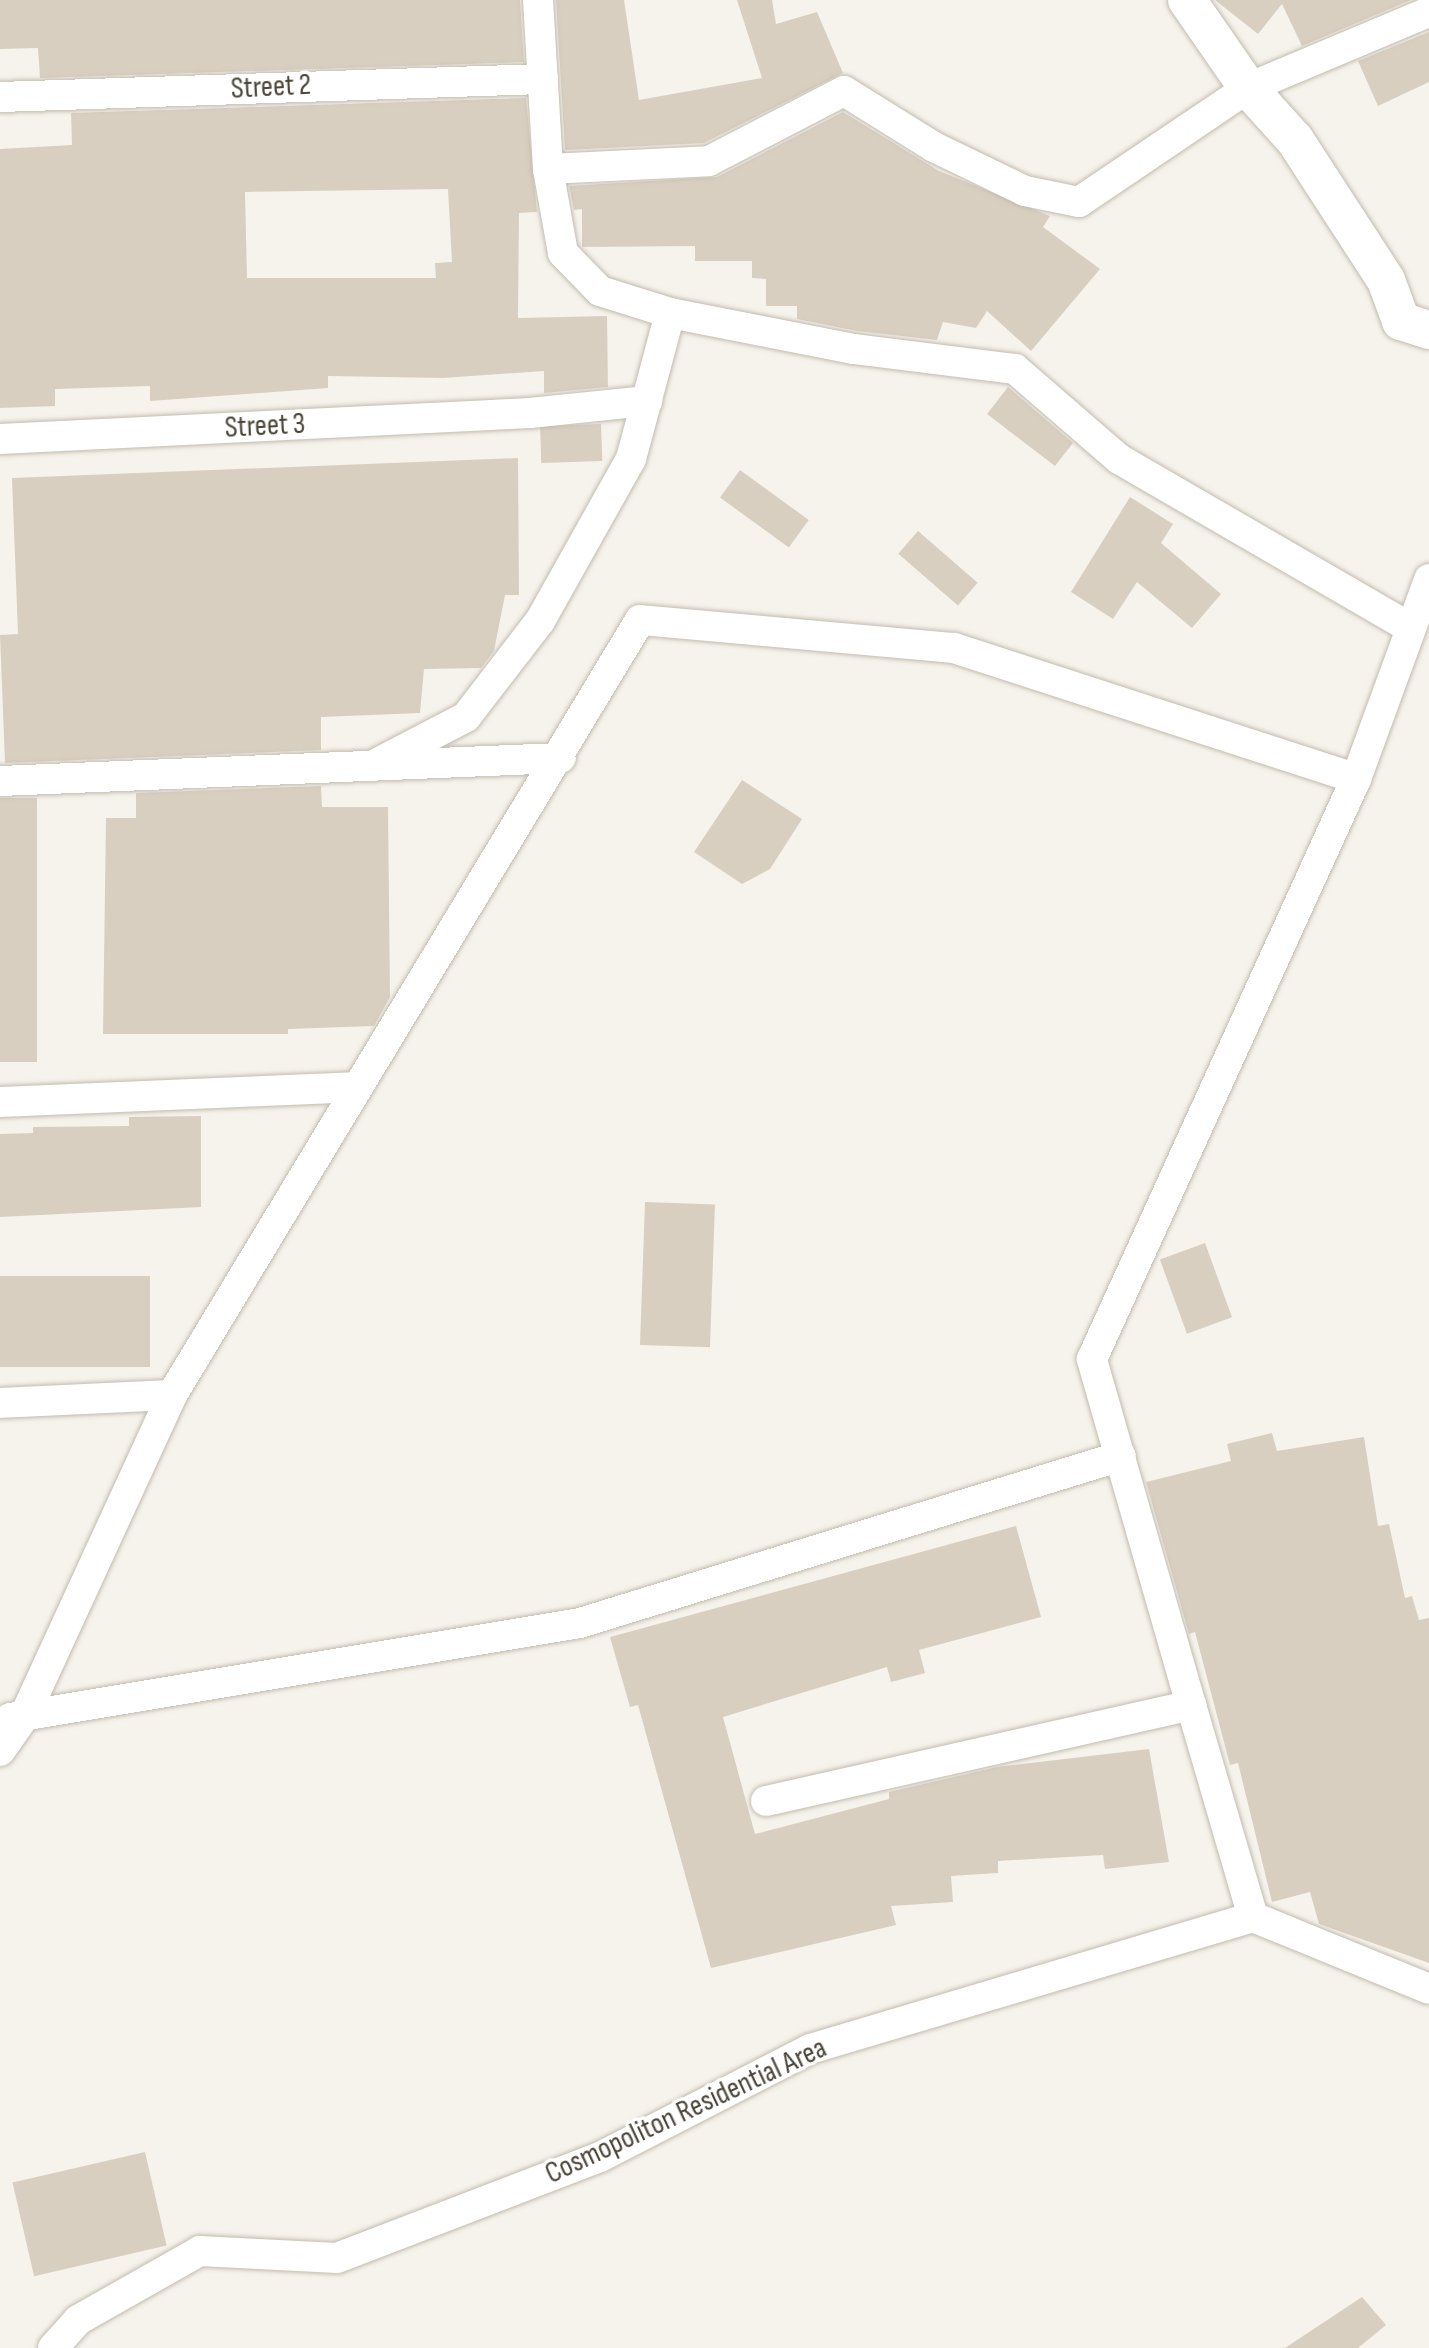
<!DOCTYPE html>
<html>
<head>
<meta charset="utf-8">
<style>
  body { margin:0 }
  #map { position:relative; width:1429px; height:2348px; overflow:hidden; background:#f6f3ec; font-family:"Sofia Sans Condensed",sans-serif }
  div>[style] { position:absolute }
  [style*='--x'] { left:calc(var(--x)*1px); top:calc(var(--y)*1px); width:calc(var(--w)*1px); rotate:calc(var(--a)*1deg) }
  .building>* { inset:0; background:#d8cfc1; transform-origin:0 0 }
  .roads { filter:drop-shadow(0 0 2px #c2bbae) drop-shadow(0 0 2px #c2bbae) }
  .minor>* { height:30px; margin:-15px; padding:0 15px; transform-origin:15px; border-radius:15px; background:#fff }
  .tertiary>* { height:38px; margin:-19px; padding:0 19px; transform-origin:19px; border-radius:19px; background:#fff }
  span { translate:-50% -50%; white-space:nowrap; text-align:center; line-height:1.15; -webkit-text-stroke:7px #fff; paint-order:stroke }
  .street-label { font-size:30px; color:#4b4439 }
</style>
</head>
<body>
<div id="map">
  <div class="building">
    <div style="clip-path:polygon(0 0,520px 0,524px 62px,40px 78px,38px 48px,0 49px)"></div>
    <div style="clip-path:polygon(556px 0,624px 0,639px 100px,762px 78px,737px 0,772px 0,776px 24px,817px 12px,843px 73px,704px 143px,565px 150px)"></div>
    <div style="clip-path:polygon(1215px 0,1411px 0,1302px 46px,1282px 4px,1258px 34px)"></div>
    <div style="clip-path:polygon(1429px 32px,1429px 82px,1378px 106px,1358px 61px)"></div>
    <div style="clip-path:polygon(evenodd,526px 98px,537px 212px,519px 213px,518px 318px,607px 316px,608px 387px,544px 393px,544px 371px,443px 378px,328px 376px,328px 388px,150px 401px,150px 386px,55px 389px,55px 406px,0 408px,0 149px,72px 145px,71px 113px,526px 98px,448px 189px,452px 262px,435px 263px,436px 278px,247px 278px,245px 192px,448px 189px)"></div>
    <div style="clip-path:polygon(843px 112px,939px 171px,1050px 216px,1043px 227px,1100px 269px,1031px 351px,987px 311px,976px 328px,943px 322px,937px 340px,857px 331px,797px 319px,797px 306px,766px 306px,766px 279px,752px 278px,752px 261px,695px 261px,695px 246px,582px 247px,582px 209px,574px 210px,569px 186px,717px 177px)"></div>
    <div style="clip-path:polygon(1008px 387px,1073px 443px,1055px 466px,987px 414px)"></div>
    <div style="left:601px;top:424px;width:37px;height:61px;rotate:88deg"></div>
    <div style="clip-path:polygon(518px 458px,519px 595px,505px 595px,494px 651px,481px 668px,424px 669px,420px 713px,321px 717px,321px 750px,5px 763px,0 635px,18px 634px,12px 478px)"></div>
    <div style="left:740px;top:470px;width:85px;height:34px;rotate:36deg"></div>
    <div style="clip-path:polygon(1130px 497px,1173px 524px,1161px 543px,1221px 594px,1192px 628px,1137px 582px,1113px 619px,1071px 592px)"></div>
    <div style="left:918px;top:531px;width:79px;height:30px;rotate:41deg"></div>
    <div style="clip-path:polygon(742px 780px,802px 819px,770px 869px,742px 884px,694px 852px)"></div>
    <div style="clip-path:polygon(321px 786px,322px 807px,388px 807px,390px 997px,374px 1026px,288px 1029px,288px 1034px,103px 1034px,106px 818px,136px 818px,136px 793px)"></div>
    <div style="left:37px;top:798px;width:264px;height:37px;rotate:90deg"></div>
    <div style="clip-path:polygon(201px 1116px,201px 1207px,0 1217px,0 1134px,33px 1133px,33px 1127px,129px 1126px,129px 1117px)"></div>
    <div style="left:645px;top:1202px;width:70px;height:143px;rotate:2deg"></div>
    <div style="left:1205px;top:1243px;width:79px;height:48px;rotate:70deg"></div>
    <div style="left:150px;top:1276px;width:91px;height:150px;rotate:90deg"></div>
    <div style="clip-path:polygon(1272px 1433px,1277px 1451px,1364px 1437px,1378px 1526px,1389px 1524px,1405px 1598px,1412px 1596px,1419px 1620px,1429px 1618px,1429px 1963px,1319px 1924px,1310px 1892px,1272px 1902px,1238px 1763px,1230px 1765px,1195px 1632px,1189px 1634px,1146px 1482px,1231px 1461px,1227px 1444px)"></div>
    <div style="clip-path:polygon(1016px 1526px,1041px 1617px,919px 1650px,925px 1673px,891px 1682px,887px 1667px,723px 1717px,755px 1834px,889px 1799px,889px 1792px,997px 1767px,1149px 1749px,1169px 1862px,1105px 1869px,1103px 1855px,998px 1861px,998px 1873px,951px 1876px,953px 1902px,891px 1906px,896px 1925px,711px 1968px,638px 1705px,630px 1707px,610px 1637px)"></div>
    <div style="left:145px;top:2152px;width:96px;height:136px;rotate:77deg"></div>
    <div style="clip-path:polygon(1362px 2297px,1386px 2325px,1358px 2348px,1285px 2348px)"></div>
  </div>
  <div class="roads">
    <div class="minor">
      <div style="--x:538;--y:0;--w:169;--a:86.6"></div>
      <div style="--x:548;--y:169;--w:85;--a:79.9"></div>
      <div style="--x:563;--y:253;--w:53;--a:45.8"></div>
      <div style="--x:600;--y:291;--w:73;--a:17.4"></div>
      <div style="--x:670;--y:313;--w:187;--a:11.1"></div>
      <div style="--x:854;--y:349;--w:162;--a:7.1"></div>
      <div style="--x:1015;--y:369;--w:138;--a:40.9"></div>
      <div style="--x:1119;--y:459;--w:337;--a:30.1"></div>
      <div style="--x:0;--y:97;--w:543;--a:-1.9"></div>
      <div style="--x:548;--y:169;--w:161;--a:-2.8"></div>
      <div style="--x:709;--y:161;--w:152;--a:-27.4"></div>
      <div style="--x:844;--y:91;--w:106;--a:31.9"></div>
      <div style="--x:934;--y:147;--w:101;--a:25.8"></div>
      <div style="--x:1025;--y:191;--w:55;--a:11.5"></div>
      <div style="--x:1079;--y:202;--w:204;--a:-34"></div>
      <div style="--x:1248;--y:88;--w:196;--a:-22.8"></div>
      <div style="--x:0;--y:439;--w:531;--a:-2.81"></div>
      <div style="--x:530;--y:413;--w:118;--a:-5.9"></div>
      <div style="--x:372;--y:766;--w:106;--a:-27.5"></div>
      <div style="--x:466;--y:717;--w:121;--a:-52.4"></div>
      <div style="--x:540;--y:621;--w:186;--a:-60.7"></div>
      <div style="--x:631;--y:459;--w:151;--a:-75"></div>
      <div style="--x:0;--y:781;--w:561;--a:-2.35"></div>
      <div style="--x:0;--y:1102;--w:357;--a:-2.4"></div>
      <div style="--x:0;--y:1403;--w:172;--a:-2.7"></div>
      <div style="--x:1191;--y:1705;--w:360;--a:-106"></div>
      <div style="--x:1092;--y:1359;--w:637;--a:-65.53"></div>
      <div style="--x:1356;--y:779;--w:213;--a:-69.9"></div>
      <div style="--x:10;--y:1718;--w:578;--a:-9.46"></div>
      <div style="--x:580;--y:1623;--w:566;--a:-17.15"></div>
      <div style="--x:0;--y:1751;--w:42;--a:-54.8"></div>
      <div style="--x:24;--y:1717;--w:354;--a:-65.3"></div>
      <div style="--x:172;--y:1395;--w:905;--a:-58.87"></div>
      <div style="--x:640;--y:620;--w:315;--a:5.1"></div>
      <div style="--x:954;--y:648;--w:423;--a:18"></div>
      <div style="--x:766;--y:1801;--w:436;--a:-12.7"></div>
      <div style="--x:1191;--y:1705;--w:221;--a:73.7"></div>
      <div style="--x:53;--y:2348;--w:38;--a:-48"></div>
      <div style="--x:78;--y:2320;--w:140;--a:-29.5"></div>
      <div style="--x:200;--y:2251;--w:137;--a:2.9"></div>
      <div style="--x:337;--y:2258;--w:282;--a:-21"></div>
      <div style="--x:600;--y:2157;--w:236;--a:-27.2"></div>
      <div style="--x:810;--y:2049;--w:462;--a:-16.6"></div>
      <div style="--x:1253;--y:1917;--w:190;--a:22.2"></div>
    </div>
    <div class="tertiary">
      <div style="--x:1187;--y:0;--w:107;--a:55.3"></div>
      <div style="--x:1248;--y:88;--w:70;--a:47.9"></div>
      <div style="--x:1295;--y:140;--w:167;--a:57"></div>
      <div style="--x:1386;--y:280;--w:44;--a:69.9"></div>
      <div style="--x:1401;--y:321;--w:29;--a:18"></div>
    </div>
  </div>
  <div class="street-label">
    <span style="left:271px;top:87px;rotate:-3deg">Street 2</span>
    <span style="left:265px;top:426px;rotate:-3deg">Street 3</span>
    <span style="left:686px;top:2111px;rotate:-25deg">Cosmopoliton Residential Area</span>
  </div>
</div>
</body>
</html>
